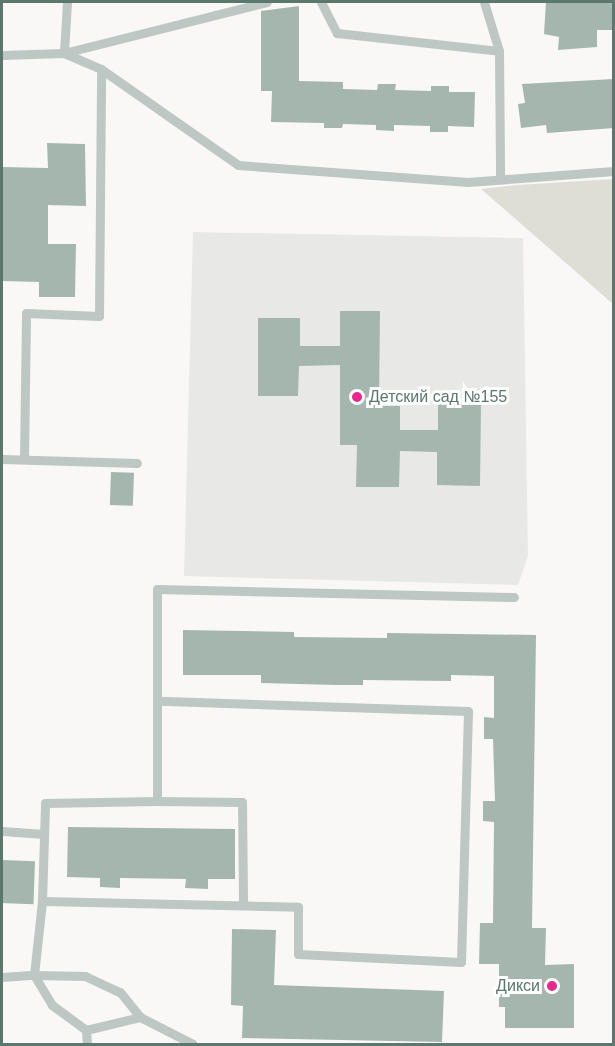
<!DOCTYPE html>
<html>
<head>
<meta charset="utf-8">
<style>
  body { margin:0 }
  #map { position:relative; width:615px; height:1046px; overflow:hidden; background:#faf8f7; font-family:Arial,sans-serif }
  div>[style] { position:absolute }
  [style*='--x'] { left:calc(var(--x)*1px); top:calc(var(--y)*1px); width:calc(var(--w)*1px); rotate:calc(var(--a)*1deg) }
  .built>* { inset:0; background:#e8e9e7 }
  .green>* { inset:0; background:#dfded6 }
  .building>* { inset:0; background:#a5b6af; transform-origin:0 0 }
  .service>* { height:9px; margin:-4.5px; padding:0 4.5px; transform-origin:4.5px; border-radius:4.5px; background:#bdc7c4 }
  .dots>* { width:16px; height:16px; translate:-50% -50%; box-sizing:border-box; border:3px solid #fff; border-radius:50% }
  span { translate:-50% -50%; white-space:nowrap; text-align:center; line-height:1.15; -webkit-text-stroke:6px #fff; paint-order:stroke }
  .poi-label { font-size:16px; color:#5b776e }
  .left { translate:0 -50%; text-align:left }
  .right { translate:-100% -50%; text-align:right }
  .frame { position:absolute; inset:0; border:3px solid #5b776e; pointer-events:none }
</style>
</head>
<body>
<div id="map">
  <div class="built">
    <div style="clip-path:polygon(193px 232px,523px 238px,528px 556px,518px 585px,184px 576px)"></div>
  </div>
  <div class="green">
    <div style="clip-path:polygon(613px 179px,613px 304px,481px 189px,518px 185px)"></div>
  </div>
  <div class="building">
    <div style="clip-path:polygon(546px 2px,614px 2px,614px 30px,597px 30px,597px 47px,558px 50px,559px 37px,544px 34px)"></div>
    <div style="clip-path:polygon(299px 6px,299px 81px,343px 82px,343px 89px,377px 90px,378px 84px,396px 84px,395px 90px,431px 91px,431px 86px,449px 86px,449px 92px,475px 92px,474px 127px,448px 126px,448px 132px,430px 132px,430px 126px,394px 125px,394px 131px,376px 130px,376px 125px,343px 124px,342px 128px,324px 128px,324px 123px,271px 122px,272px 91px,261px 91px,261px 11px)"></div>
    <div style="clip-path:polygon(614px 79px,614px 128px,547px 133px,546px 125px,521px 128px,518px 104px,525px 103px,522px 84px)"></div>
    <div style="clip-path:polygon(47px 143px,85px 144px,86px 206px,48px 205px,48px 244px,76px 244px,75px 297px,39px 297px,39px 282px,2px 281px,2px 167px,48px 168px)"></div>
    <div style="clip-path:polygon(340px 311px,380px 311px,379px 406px,400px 406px,400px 430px,438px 430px,438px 404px,481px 404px,480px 486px,437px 485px,437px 452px,400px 451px,399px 487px,356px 487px,357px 445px,340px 445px,340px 365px,299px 366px,298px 396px,258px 396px,258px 318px,300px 318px,300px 346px,340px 346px)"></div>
    <div style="left:111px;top:472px;width:23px;height:33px;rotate:2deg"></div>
    <div style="clip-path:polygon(183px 630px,294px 632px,294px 637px,387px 638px,387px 633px,536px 635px,532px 928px,546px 928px,545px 965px,574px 964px,574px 1028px,505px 1028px,505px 1007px,499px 1007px,499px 964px,479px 964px,480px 923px,493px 923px,494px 822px,483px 821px,483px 801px,495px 801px,493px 739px,484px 739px,484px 717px,494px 718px,494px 676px,451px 675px,451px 681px,363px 680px,363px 685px,336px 685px,261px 683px,261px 675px,183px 675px)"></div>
    <div style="clip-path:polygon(68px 827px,235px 829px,235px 879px,208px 879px,208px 889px,185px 888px,186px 879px,120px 878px,120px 888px,100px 887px,100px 878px,67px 877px)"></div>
    <div style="left:2px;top:860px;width:33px;height:43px;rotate:2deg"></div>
    <div style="clip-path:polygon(232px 929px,276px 930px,274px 985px,444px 991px,442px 1042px,242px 1038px,243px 1006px,231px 1005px)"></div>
  </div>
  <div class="service">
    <div style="--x:67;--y:2;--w:51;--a:93.4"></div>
    <div style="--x:64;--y:53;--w:209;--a:-14.1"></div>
    <div style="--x:321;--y:2;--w:35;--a:63"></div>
    <div style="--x:337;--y:33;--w:163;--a:6.3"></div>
    <div style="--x:484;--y:2;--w:51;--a:73"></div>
    <div style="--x:499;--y:51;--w:127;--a:89.5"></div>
    <div style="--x:2;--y:55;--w:62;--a:-1.8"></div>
    <div style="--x:64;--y:53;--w:40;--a:23.4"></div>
    <div style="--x:101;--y:69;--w:167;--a:35"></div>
    <div style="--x:238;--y:165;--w:231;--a:4.2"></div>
    <div style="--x:468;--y:182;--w:146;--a:-4.3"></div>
    <div style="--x:2;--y:459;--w:135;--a:1.7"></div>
    <div style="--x:24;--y:459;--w:146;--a:-89.2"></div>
    <div style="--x:26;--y:313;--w:73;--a:2.4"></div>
    <div style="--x:99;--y:316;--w:247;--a:-89.5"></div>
    <div style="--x:157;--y:801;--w:85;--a:0.7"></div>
    <div style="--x:242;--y:802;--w:102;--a:89.4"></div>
    <div style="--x:2;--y:831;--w:42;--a:4.1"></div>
    <div style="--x:42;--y:901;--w:256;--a:1.3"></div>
    <div style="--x:298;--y:907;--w:47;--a:90"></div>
    <div style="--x:298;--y:954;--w:163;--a:2.8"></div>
    <div style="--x:461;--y:962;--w:251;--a:-88.4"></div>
    <div style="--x:468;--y:711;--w:309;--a:-178.1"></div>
    <div style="--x:34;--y:975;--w:51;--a:1.1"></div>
    <div style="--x:85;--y:976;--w:38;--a:25"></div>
    <div style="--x:120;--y:992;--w:32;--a:51"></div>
    <div style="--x:34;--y:975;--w:35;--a:59"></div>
    <div style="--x:52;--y:1005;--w:42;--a:36.3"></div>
    <div style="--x:86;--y:1030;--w:14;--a:86"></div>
    <div style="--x:2;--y:977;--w:32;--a:-4"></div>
    <div style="--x:34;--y:975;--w:74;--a:-83.8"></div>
    <div style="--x:42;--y:901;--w:98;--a:-88.2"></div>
    <div style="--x:45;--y:803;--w:112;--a:-1"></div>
    <div style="--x:157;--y:801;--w:212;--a:-90"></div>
    <div style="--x:157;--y:589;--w:357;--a:1.3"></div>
    <div style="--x:86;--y:1030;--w:56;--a:-13.5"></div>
    <div style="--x:140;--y:1017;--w:59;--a:27"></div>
  </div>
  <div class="dots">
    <div style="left:357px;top:397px;background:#e9288f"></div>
    <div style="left:552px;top:986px;background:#e9288f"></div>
  </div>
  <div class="poi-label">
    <span class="left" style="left:369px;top:397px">Детский сад №155</span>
    <span class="right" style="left:540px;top:986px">Дикси</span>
  </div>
  <div class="frame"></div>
</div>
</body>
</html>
